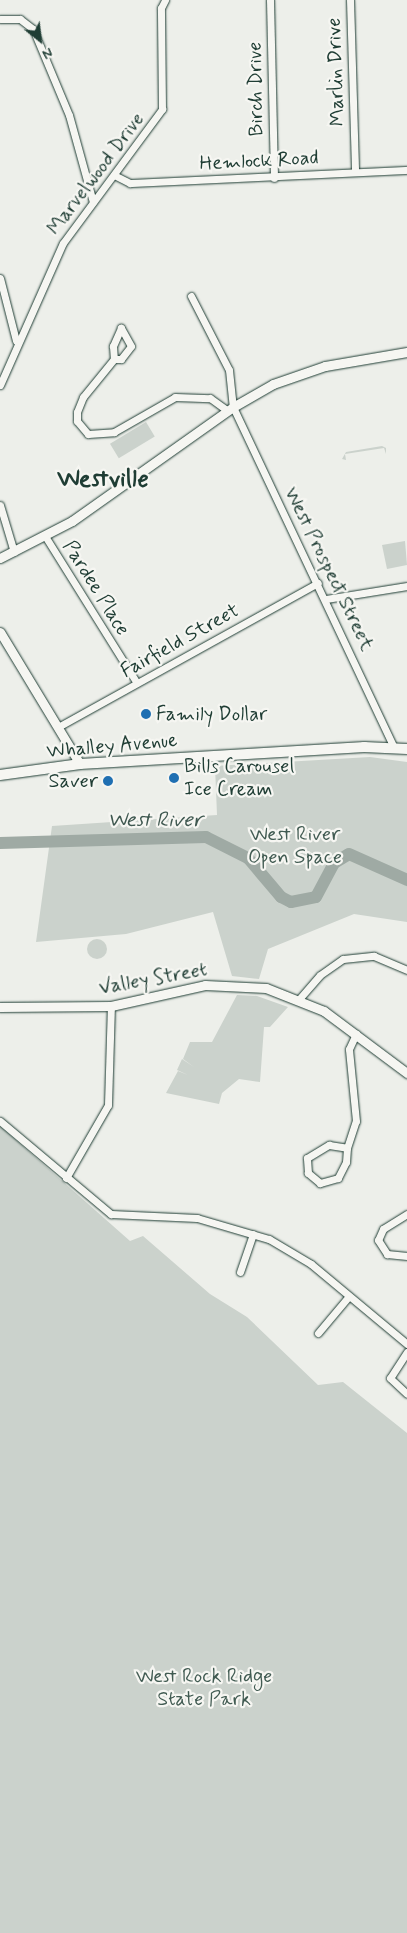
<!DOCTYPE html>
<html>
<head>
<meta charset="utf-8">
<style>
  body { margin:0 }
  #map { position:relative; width:407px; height:1933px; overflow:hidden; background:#edefea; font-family:Mynerve,sans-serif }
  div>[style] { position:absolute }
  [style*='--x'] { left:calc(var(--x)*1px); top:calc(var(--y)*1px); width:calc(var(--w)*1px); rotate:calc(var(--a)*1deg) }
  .green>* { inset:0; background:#cbd2cc; transform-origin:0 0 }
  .round { border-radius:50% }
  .river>* { height:12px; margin:-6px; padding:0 6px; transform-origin:6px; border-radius:6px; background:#9faaa4 }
  .roads { filter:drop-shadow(0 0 1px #1f3d34) drop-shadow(0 0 1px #1f3d34) }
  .street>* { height:7px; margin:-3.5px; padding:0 3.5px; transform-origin:3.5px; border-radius:3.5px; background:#f6f6f2 }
  .secondary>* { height:9px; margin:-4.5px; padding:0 4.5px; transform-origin:4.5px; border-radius:4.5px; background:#f6f6f2 }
  .primary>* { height:10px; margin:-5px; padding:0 5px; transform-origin:5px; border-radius:5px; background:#f6f6f2 }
  .dots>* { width:14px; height:14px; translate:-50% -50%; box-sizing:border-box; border:2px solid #f6f6f2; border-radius:50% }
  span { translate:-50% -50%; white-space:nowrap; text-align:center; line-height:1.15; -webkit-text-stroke:4.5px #f6f6f2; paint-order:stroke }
  .street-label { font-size:20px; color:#1f3d34 }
  .poi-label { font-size:20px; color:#1f3d34 }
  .left { translate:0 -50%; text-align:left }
  .right { translate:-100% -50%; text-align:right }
  .park-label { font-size:20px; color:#415b52 }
  .water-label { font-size:21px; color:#3f5850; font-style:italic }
  .district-label { font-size:25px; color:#1f3d34; font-weight:700 }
  .north { position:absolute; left:15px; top:15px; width:50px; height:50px; -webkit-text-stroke:4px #f6f6f2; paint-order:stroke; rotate:151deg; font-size:14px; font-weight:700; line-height:20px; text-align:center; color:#1f3d34 }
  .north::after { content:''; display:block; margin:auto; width:18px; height:22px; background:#1f3d34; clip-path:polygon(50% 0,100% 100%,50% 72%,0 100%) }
</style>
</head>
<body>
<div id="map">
  <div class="green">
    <div style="left:146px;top:422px;width:17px;height:42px;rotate:59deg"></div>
    <div style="clip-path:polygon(382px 446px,386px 448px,386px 454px,384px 448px,345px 454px,346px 460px,342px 459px,346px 452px)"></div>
    <div style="clip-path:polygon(405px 541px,407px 565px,387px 569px,382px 545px)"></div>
    <div style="clip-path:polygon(370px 757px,407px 762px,407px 922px,354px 914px,268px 949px,259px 979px,232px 976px,213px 912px,126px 934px,36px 942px,52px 826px,217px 815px,215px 766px)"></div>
    <div class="round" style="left:87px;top:939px;width:20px;height:20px"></div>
    <div style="clip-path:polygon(237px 995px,257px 996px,288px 1007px,270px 1027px,264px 1027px,260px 1082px,239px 1079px,222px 1093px,219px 1104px,166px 1093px,178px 1071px,188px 1075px,177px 1070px,182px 1059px,194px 1067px,183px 1059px,190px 1042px,212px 1042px)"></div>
    <div style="clip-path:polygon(0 1126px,130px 1241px,143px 1236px,210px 1294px,247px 1317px,318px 1385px,343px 1382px,407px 1433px,407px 1933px,0 1933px)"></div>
  </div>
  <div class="river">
    <div style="--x:0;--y:843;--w:206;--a:-1.7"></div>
    <div style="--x:206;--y:837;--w:47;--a:26.6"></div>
    <div style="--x:248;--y:858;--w:51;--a:49.8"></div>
    <div style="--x:281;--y:897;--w:11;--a:27"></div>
    <div style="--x:291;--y:902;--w:25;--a:-11"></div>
    <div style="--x:316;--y:897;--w:38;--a:-62"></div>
    <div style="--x:334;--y:863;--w:17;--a:-31"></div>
    <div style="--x:349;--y:854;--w:64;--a:24.1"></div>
  </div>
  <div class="roads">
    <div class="street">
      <div style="--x:270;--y:0;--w:178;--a:88.7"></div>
      <div style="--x:350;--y:0;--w:172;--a:88.3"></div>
      <div style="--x:0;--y:19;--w:20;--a:0"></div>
      <div style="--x:20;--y:19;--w:16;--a:38"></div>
      <div style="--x:33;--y:29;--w:93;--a:67.3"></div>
      <div style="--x:69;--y:115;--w:90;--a:74.6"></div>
      <div style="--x:114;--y:175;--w:18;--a:27"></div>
      <div style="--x:130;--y:183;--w:277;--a:-2.7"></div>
      <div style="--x:0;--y:278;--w:65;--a:75.7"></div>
      <div style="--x:191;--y:296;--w:83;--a:62.8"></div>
      <div style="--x:229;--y:370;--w:37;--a:84"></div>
      <div style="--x:233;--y:407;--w:376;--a:64.7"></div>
      <div style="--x:114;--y:359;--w:7;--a:0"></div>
      <div style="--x:121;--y:359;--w:16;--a:-52"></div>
      <div style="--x:131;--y:346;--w:21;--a:-119"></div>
      <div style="--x:121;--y:328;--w:20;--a:114"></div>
      <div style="--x:113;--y:346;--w:13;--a:86"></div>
      <div style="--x:114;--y:359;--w:49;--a:129.2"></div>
      <div style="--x:83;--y:397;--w:16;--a:112"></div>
      <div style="--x:77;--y:412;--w:9;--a:90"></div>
      <div style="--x:77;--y:421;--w:17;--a:50"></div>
      <div style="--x:88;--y:434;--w:26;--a:-4"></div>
      <div style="--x:114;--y:432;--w:70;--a:-29.8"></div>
      <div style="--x:175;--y:397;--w:35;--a:2"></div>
      <div style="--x:210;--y:398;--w:22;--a:36"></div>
      <div style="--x:0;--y:385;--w:155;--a:-66.1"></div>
      <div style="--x:63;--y:243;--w:167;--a:-53.5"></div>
      <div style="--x:162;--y:109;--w:101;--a:-90.6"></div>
      <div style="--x:161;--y:8;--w:9;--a:-63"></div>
      <div style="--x:0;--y:505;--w:49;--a:73.4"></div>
      <div style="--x:45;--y:536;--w:173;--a:58"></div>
      <div style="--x:326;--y:599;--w:82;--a:-9.1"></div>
      <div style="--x:58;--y:727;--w:297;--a:-29"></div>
      <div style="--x:300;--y:998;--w:30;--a:-49"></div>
      <div style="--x:320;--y:975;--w:28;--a:-35"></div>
      <div style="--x:343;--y:959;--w:31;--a:-6"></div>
      <div style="--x:374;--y:956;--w:36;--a:23"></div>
      <div style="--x:0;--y:1121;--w:145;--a:40"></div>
      <div style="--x:111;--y:1214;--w:86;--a:2.7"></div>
      <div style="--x:197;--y:1218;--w:75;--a:16.3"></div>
      <div style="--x:269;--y:1239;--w:49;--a:30.8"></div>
      <div style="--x:311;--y:1264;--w:125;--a:39.8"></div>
      <div style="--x:329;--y:1145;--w:18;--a:9"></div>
      <div style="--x:347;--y:1148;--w:14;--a:94"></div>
      <div style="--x:346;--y:1162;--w:18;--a:117"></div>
      <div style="--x:338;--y:1178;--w:19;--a:164"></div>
      <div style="--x:320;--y:1183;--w:16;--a:-140"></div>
      <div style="--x:308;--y:1173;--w:15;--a:-94"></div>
      <div style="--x:307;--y:1158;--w:26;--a:-31"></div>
      <div style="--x:347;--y:1148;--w:28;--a:-72"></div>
      <div style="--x:356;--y:1121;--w:72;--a:-95.6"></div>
      <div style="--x:349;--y:1049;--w:17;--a:-65"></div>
      <div style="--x:66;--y:1178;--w:84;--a:-60.1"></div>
      <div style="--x:108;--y:1105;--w:99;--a:-88.3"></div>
      <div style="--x:407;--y:1214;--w:28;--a:148"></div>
      <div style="--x:383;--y:1229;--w:12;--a:114"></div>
      <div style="--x:378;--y:1240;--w:17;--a:57"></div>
      <div style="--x:387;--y:1254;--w:20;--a:6"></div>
      <div style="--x:240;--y:1272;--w:40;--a:-71.1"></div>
      <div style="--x:318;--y:1333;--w:48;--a:-50"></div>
      <div style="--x:407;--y:1352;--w:31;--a:123"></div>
      <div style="--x:390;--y:1378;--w:23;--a:43"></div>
    </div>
    <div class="secondary">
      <div style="--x:0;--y:558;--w:81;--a:-27.2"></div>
      <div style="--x:72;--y:521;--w:197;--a:-35.3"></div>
      <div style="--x:233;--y:407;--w:46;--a:-29.9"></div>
      <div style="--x:273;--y:384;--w:55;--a:-19.1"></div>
      <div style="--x:325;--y:366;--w:83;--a:-9.7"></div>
      <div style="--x:0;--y:632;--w:154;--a:58.8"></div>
      <div style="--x:0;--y:1007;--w:111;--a:-0.5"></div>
      <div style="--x:111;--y:1006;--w:96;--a:-12.6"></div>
      <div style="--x:205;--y:985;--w:61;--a:2.8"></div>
      <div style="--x:266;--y:988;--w:62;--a:21.6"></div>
      <div style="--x:324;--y:1011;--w:104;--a:36.8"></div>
    </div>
    <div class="primary">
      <div style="--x:0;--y:775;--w:81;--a:-7.8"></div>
      <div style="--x:80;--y:764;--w:285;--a:-3.4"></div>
      <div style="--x:364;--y:747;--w:43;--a:2.7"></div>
    </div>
  </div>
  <div class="dots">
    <div style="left:146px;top:714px;background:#1f6fb2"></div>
    <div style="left:174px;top:778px;background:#1f6fb2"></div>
    <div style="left:108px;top:781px;background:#1f6fb2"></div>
  </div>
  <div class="street-label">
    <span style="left:336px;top:72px;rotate:-92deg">Marlin Drive</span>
    <span style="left:256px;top:89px;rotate:-91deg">Birch Drive</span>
    <span style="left:259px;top:161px;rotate:-3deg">Hemlock Road</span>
    <span style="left:96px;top:174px;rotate:-53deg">Marvelwood Drive</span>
    <span style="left:329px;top:569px;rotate:64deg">West Prospect Street</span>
    <span style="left:96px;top:588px;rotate:58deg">Pardee Place</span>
    <span style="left:180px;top:641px;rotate:-29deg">Fairfield Street</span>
    <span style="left:112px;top:746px;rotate:-5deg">Whalley Avenue</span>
    <span style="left:153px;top:979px;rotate:-10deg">Valley Street</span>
  </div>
  <div class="poi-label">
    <span class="left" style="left:156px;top:714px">Family Dollar</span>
    <span class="left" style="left:184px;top:778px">Bills Carousel<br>Ice Cream</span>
    <span class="right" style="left:98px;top:781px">Saver</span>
  </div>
  <div class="park-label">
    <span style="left:295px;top:846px">West River<br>Open Space</span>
    <span style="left:204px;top:1688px">West Rock Ridge<br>State Park</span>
  </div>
  <div class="water-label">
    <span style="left:155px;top:820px">West River</span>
  </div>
  <div class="district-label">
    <span style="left:103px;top:480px">Westville</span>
  </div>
  <div class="north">N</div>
</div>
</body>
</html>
